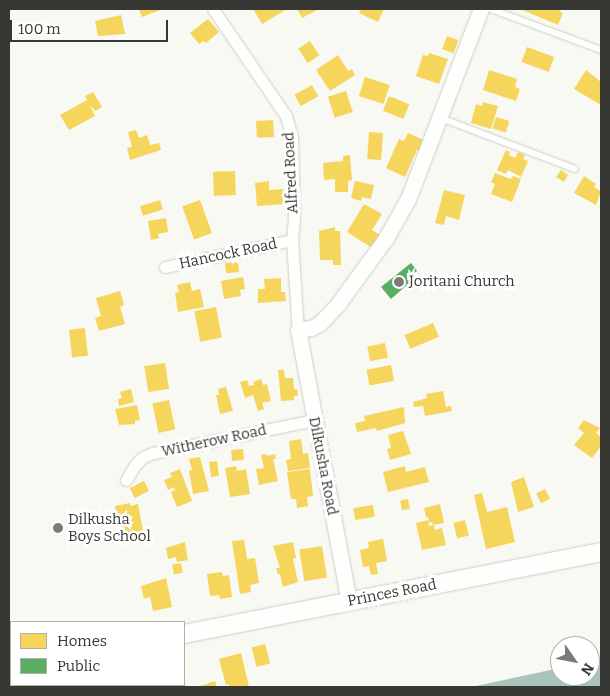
<!DOCTYPE html>
<html>
<head>
<meta charset="utf-8">
<style>
  body { margin:0 }
  #map { position:relative; width:610px; height:696px; overflow:hidden; background:#f8f9f2; font-family:Bitter,serif }
  div>[style] { position:absolute }
  [style*='--x'] { left:calc(var(--x)*1px); top:calc(var(--y)*1px); width:calc(var(--w)*1px); rotate:calc(var(--a)*1deg) }
  .water>* { inset:0; background:#a9c5bb }
  .homes>* { inset:0; background:#f6d55c; transform-origin:0 0 }
  .public>* { inset:0; background:#5aae61 }
  .roads { filter:drop-shadow(0 0 1px #cdcec8) drop-shadow(0 0 1px #cdcec8) }
  .lane>* { height:5.5px; margin:-2.75px; padding:0 2.75px; transform-origin:2.75px; border-radius:2.75px; background:#fefefd }
  .street>* { height:11px; margin:-5.5px; padding:0 5.5px; transform-origin:5.5px; border-radius:5.5px; background:#fefefd }
  .secondary>* { height:15px; margin:-7.5px; padding:0 7.5px; transform-origin:7.5px; border-radius:7.5px; background:#fefefd }
  .primary>* { height:18px; margin:-9px; padding:0 9px; transform-origin:9px; border-radius:9px; background:#fefefd }
  .dots>* { width:14px; height:14px; translate:-50% -50%; box-sizing:border-box; border:2px solid #fff; border-radius:50% }
  span { translate:-50% -50%; white-space:nowrap; text-align:center; line-height:1.15; -webkit-text-stroke:5px #fff; paint-order:stroke }
  .street-label { font-size:15px; color:#373833 }
  .poi-label { font-size:15px; color:#373833 }
  .left { translate:0 -50%; text-align:left }
  .frame { position:absolute; inset:0; border:10px solid #373833; pointer-events:none }
  .legend { position:absolute; left:10px; top:621px; width:175px; height:65px; box-sizing:border-box; background:#fff; border:1px solid #afafad; margin:0; padding:6px 9px; list-style:none; font-size:15px; color:#373833 }
  .legend li { display:flex; align-items:center; gap:10px; height:25px }
  .legend b { width:25px; border:1px solid #afafad }
  .north { position:absolute; left:550px; top:636px; width:50px; height:50px; box-sizing:border-box; background:#fff; border:1px solid #afafad; border-radius:50%; rotate:123deg; font-size:14px; font-weight:700; line-height:20px; text-align:center; color:#373833 }
  .north::after { content:''; display:block; margin:auto; width:18px; height:22px; background:#7b7c76; clip-path:polygon(50% 0,100% 100%,50% 72%,0 100%) }
  .scale { position:absolute; left:10px; top:20px; width:158px; height:22px; box-sizing:border-box; border:2px solid #373833; border-top:0; padding-left:6px; font-size:15px; line-height:18px; white-space:nowrap; color:#373833; -webkit-text-stroke:4px #fff; paint-order:stroke }
</style>
</head>
<body>
<div id="map">
  <div class="water">
    <div style="clip-path:polygon(601px 659px,601px 687px,471px 687px,560px 668px,560px 676px,590px 676px,590px 662px)"></div>
  </div>
  <div class="homes">
    <div style="clip-path:polygon(139px 9px,163px 9px,142px 17px)"></div>
    <div style="clip-path:polygon(253px 9px,287px 9px,262px 24px)"></div>
    <div style="clip-path:polygon(297px 9px,319px 9px,302px 18px)"></div>
    <div style="clip-path:polygon(361px 9px,384px 9px,378px 22px,359px 13px)"></div>
    <div style="clip-path:polygon(520px 9px,561px 9px,560px 12px,563px 13px,558px 25px)"></div>
    <div style="clip-path:polygon(121px 15px,125px 34px,98px 36px,95px 21px)"></div>
    <div style="clip-path:polygon(208px 19px,219px 32px,206px 43px,204px 41px,199px 44px,190px 33px)"></div>
    <div style="left:447px;top:36px;width:12px;height:14px;rotate:20deg"></div>
    <div style="left:310px;top:41px;width:17px;height:14px;rotate:57deg"></div>
    <div style="left:527px;top:47px;width:29px;height:16px;rotate:20deg"></div>
    <div style="clip-path:polygon(429px 53px,448px 59px,439px 84px,416px 76px,423px 55px,428px 56px)"></div>
    <div style="clip-path:polygon(338px 55px,348px 71px,352px 69px,355px 75px,330px 91px,316px 70px)"></div>
    <div style="clip-path:polygon(489px 70px,517px 79px,515px 87px,520px 89px,516px 101px,483px 90px)"></div>
    <div style="clip-path:polygon(586px 70px,601px 82px,601px 105px,574px 89px)"></div>
    <div style="left:365px;top:77px;width:26px;height:20px;rotate:18deg"></div>
    <div style="left:312px;top:85px;width:13px;height:20px;rotate:61deg"></div>
    <div style="left:346px;top:91px;width:22px;height:19px;rotate:72deg"></div>
    <div style="clip-path:polygon(93px 92px,102px 107px,95px 111px,90px 105px,95px 116px,69px 130px,60px 115px,87px 100px,85px 96px)"></div>
    <div style="left:389px;top:96px;width:22px;height:16px;rotate:22deg"></div>
    <div style="clip-path:polygon(483px 102px,498px 106px,491px 129px,471px 123px,476px 104px,482px 106px)"></div>
    <div style="left:496px;top:117px;width:14px;height:12px;rotate:17deg"></div>
    <div style="left:273px;top:120px;width:17px;height:17px;rotate:87deg"></div>
    <div style="clip-path:polygon(136px 130px,139px 138px,147px 135px,150px 145px,159px 143px,161px 150px,130px 160px,127px 148px,132px 147px,128px 132px)"></div>
    <div style="left:369px;top:132px;width:14px;height:27px;rotate:4deg"></div>
    <div style="clip-path:polygon(408px 133px,426px 141px,422px 152px,417px 150px,405px 177px,386px 168px,399px 139px,404px 141px)"></div>
    <div style="clip-path:polygon(506px 150px,510px 152px,509px 155px,515px 158px,518px 152px,525px 155px,523px 159px,528px 161px,521px 177px,508px 170px,506px 174px,497px 170px)"></div>
    <div style="clip-path:polygon(350px 155px,352px 180px,348px 181px,348px 192px,335px 192px,335px 179px,324px 180px,323px 163px,343px 161px,343px 156px)"></div>
    <div style="clip-path:polygon(561px 170px,568px 175px,564px 182px,556px 177px)"></div>
    <div style="left:235px;top:171px;width:24px;height:22px;rotate:88deg"></div>
    <div style="clip-path:polygon(495px 173px,511px 179px,513px 176px,521px 179px,512px 202px,491px 194px,495px 184px,491px 182px)"></div>
    <div style="clip-path:polygon(584px 176px,596px 184px,594px 187px,601px 191px,596px 205px,574px 193px)"></div>
    <div style="clip-path:polygon(269px 181px,269px 190px,283px 189px,285px 204px,257px 206px,255px 183px)"></div>
    <div style="clip-path:polygon(355px 181px,374px 185px,371px 199px,362px 197px,361px 201px,351px 198px)"></div>
    <div style="clip-path:polygon(444px 190px,465px 195px,459px 220px,446px 216px,444px 225px,435px 223px)"></div>
    <div style="left:160px;top:200px;width:10px;height:21px;rotate:73deg"></div>
    <div style="left:200px;top:200px;width:35px;height:19px;rotate:70deg"></div>
    <div style="clip-path:polygon(364px 204px,382px 214px,372px 230px,380px 235px,372px 248px,347px 232px)"></div>
    <div style="clip-path:polygon(166px 218px,168px 232px,158px 234px,159px 238px,151px 240px,148px 221px)"></div>
    <div style="clip-path:polygon(335px 227px,335px 231px,340px 231px,341px 265px,333px 265px,333px 260px,320px 260px,319px 231px)"></div>
    <div style="left:238px;top:262px;width:10px;height:13px;rotate:84deg"></div>
    <div style="clip-path:polygon(243px 277px,245px 289px,240px 290px,241px 296px,224px 299px,221px 281px)"></div>
    <div style="clip-path:polygon(281px 278px,281px 292px,285px 292px,286px 301px,258px 303px,258px 289px,265px 289px,264px 279px)"></div>
    <div style="clip-path:polygon(190px 282px,192px 291px,200px 289px,204px 307px,178px 312px,175px 293px,179px 292px,177px 285px)"></div>
    <div style="clip-path:polygon(120px 291px,124px 305px,120px 307px,125px 324px,99px 331px,95px 318px,101px 316px,96px 298px)"></div>
    <div style="left:216px;top:307px;width:31px;height:22px;rotate:79deg"></div>
    <div style="left:433px;top:323px;width:15px;height:31px;rotate:67deg"></div>
    <div style="left:85px;top:328px;width:28px;height:16px;rotate:84deg"></div>
    <div style="left:385px;top:343px;width:15px;height:18px;rotate:79deg"></div>
    <div style="left:165px;top:363px;width:26px;height:21px;rotate:81deg"></div>
    <div style="left:391px;top:365px;width:16px;height:25px;rotate:79deg"></div>
    <div style="clip-path:polygon(278px 370px,284px 370px,285px 378px,293px 378px,294px 389px,297px 389px,298px 396px,294px 396px,294px 400px,281px 401px)"></div>
    <div style="clip-path:polygon(261px 379px,263px 385px,267px 384px,271px 401px,262px 403px,264px 409px,258px 411px,253px 395px,245px 398px,240px 382px,247px 380px,249px 386px,254px 385px,253px 382px)"></div>
    <div style="clip-path:polygon(226px 387px,233px 411px,220px 414px,216px 395px,219px 395px,218px 389px)"></div>
    <div style="clip-path:polygon(131px 389px,134px 402px,119px 406px,118px 399px,122px 398px,120px 392px)"></div>
    <div style="clip-path:polygon(443px 391px,446px 407px,451px 406px,452px 411px,425px 416px,423px 406px,414px 407px,413px 402px,427px 398px,426px 394px)"></div>
    <div style="left:169px;top:400px;width:30px;height:17px;rotate:78deg"></div>
    <div style="clip-path:polygon(137px 405px,140px 420px,135px 421px,135px 424px,119px 425px,115px 409px)"></div>
    <div style="clip-path:polygon(404px 407px,405px 423px,377px 431px,376px 428px,357px 432px,355px 423px,365px 421px,364px 416px)"></div>
    <div style="clip-path:polygon(584px 420px,600px 428px,596px 433px,601px 437px,601px 446px,592px 458px,574px 445px,584px 433px,578px 428px)"></div>
    <div style="clip-path:polygon(403px 431px,411px 454px,390px 460px,387px 449px,391px 448px,388px 435px)"></div>
    <div style="clip-path:polygon(301px 439px,303px 454px,308px 453px,310px 468px,288px 471px,286px 460px,291px 459px,289px 441px)"></div>
    <div style="left:243px;top:449px;width:11px;height:12px;rotate:85deg"></div>
    <div style="clip-path:polygon(266px 454px,267px 456px,275px 454px,276px 459px,273px 459px,278px 481px,259px 485px,256px 469px,264px 468px,261px 455px)"></div>
    <div style="clip-path:polygon(200px 457px,209px 491px,193px 494px,189px 471px,192px 470px,189px 459px)"></div>
    <div style="left:217px;top:461px;width:15px;height:8px;rotate:82deg"></div>
    <div style="clip-path:polygon(236px 466px,237px 471px,246px 469px,250px 494px,230px 497px,225px 468px)"></div>
    <div style="clip-path:polygon(405px 466px,406px 472px,425px 467px,429px 482px,388px 492px,383px 472px)"></div>
    <div style="clip-path:polygon(180px 469px,192px 501px,177px 507px,171px 492px,175px 490px,174px 487px,168px 490px,164px 480px,172px 477px,170px 473px)"></div>
    <div style="clip-path:polygon(310px 469px,313px 496px,307px 497px,308px 506px,297px 508px,296px 499px,291px 499px,287px 472px)"></div>
    <div style="clip-path:polygon(524px 477px,534px 507px,518px 512px,511px 482px)"></div>
    <div style="left:144px;top:481px;width:11px;height:16px;rotate:63deg"></div>
    <div style="left:545px;top:489px;width:11px;height:10px;rotate:63deg"></div>
    <div style="clip-path:polygon(482px 493px,487px 512px,507px 507px,515px 542px,486px 549px,474px 495px)"></div>
    <div style="left:408px;top:499px;width:10px;height:8px;rotate:79deg"></div>
    <div style="clip-path:polygon(130px 503px,130px 506px,138px 504px,144px 536px,122px 540px,115px 506px)"></div>
    <div style="clip-path:polygon(440px 504px,444px 523px,433px 525px,432px 522px,429px 523px,428px 517px,426px 517px,424px 508px)"></div>
    <div style="left:373px;top:505px;width:12px;height:20px;rotate:81deg"></div>
    <div style="clip-path:polygon(428px 520px,429px 526px,434px 525px,435px 530px,442px 528px,446px 545px,422px 550px,416px 523px)"></div>
    <div style="left:465px;top:520px;width:16px;height:12px;rotate:76deg"></div>
    <div style="clip-path:polygon(383px 539px,387px 561px,376px 563px,378px 574px,371px 575px,369px 566px,363px 567px,360px 550px,369px 548px,368px 542px)"></div>
    <div style="clip-path:polygon(244px 540px,247px 559px,255px 558px,259px 583px,250px 585px,251px 592px,240px 594px,232px 541px)"></div>
    <div style="clip-path:polygon(185px 542px,188px 560px,177px 562px,176px 557px,168px 559px,166px 548px)"></div>
    <div style="clip-path:polygon(293px 542px,296px 558px,293px 559px,298px 582px,283px 587px,280px 574px,278px 574px,276px 568px,280px 568px,273px 546px)"></div>
    <div style="left:322px;top:546px;width:32px;height:23px;rotate:81deg"></div>
    <div style="left:181px;top:563px;width:10px;height:9px;rotate:79deg"></div>
    <div style="clip-path:polygon(222px 572px,223px 576px,229px 575px,232px 597px,220px 599px,219px 595px,210px 596px,207px 574px)"></div>
    <div style="clip-path:polygon(166px 578px,172px 607px,153px 611px,150px 597px,144px 599px,141px 586px)"></div>
    <div style="left:265px;top:644px;width:20px;height:14px;rotate:75deg"></div>
    <div style="clip-path:polygon(241px 653px,249px 687px,230px 687px,229px 684px,226px 685px,219px 659px)"></div>
    <div style="clip-path:polygon(215px 681px,217px 687px,197px 687px)"></div>
  </div>
  <div class="public">
    <div style="clip-path:polygon(411px 263px,417px 271px,413px 274px,416px 277px,391px 299px,381px 287px)"></div>
  </div>
  <div class="roads">
    <div class="lane">
      <div style="--x:491;--y:9;--w:117;--a:20.4"></div>
      <div style="--x:441;--y:118;--w:143;--a:20.8"></div>
    </div>
    <div class="street">
      <div style="--x:213;--y:9;--w:130;--a:55.7"></div>
      <div style="--x:286;--y:116;--w:22;--a:74"></div>
      <div style="--x:292;--y:137;--w:81;--a:88.6"></div>
      <div style="--x:294;--y:218;--w:22;--a:95"></div>
      <div style="--x:292;--y:240;--w:90;--a:86.2"></div>
      <div style="--x:165;--y:267;--w:130;--a:-12"></div>
      <div style="--x:126;--y:480;--w:17;--a:-59"></div>
      <div style="--x:135;--y:465;--w:11;--a:-45"></div>
      <div style="--x:143;--y:457;--w:11;--a:-22"></div>
      <div style="--x:153;--y:453;--w:164;--a:-11.6"></div>
    </div>
    <div class="secondary">
      <div style="--x:349;--y:602;--w:277;--a:-100.6"></div>
      <div style="--x:298;--y:330;--w:13;--a:-9"></div>
      <div style="--x:311;--y:328;--w:9;--a:-27"></div>
      <div style="--x:319;--y:324;--w:28;--a:-46"></div>
      <div style="--x:338;--y:304;--w:82;--a:-54"></div>
      <div style="--x:386;--y:238;--w:45;--a:-60.6"></div>
      <div style="--x:408;--y:199;--w:204;--a:-69"></div>
    </div>
    <div class="primary">
      <div style="--x:184;--y:634;--w:425;--a:-11.1"></div>
      <div style="--x:21;--y:687;--w:3;--a:-45"></div>
    </div>
  </div>
  <div class="dots">
    <div style="left:399px;top:282px;background:#7b7c76"></div>
    <div style="left:58px;top:528px;background:#7b7c76"></div>
  </div>
  <div class="street-label">
    <span style="left:291px;top:173px;rotate:-93deg">Alfred Road</span>
    <span style="left:228px;top:254px;rotate:-12deg">Hancock Road</span>
    <span style="left:214px;top:441px;rotate:-12deg">Witherow Road</span>
    <span style="left:323px;top:466px;rotate:79deg">Dilkusha Road</span>
    <span style="left:392px;top:593px;rotate:-11deg">Princes Road</span>
  </div>
  <div class="poi-label">
    <span class="left" style="left:409px;top:282px">Joritani Church</span>
    <span class="left" style="left:68px;top:528px">Dilkusha<br>Boys School</span>
  </div>
  <div class="frame"></div>
  <ul class="legend">
  <li><b style="height:14px;background:#f6d55c"></b>Homes</li>
  <li><b style="height:14px;background:#5aae61"></b>Public</li>
  </ul>
  <div class="north">N</div>
  <div class="scale">100 m</div>
</div>
</body>
</html>
